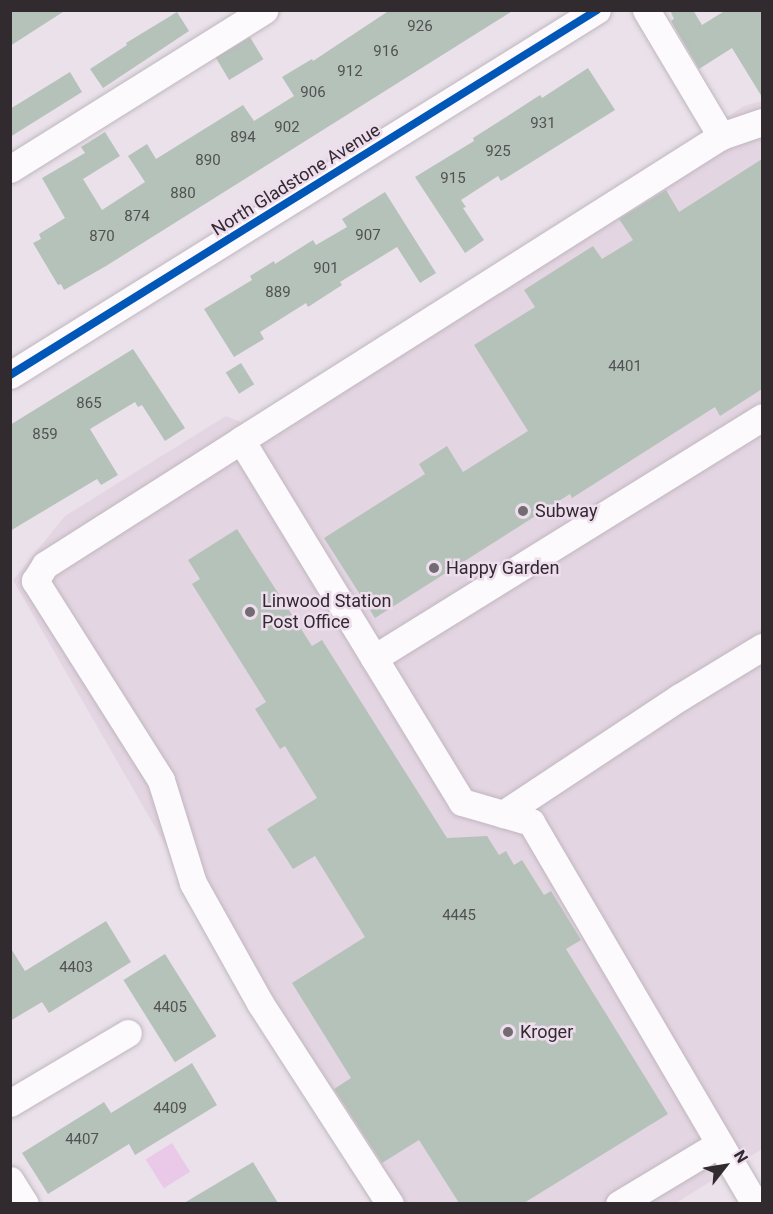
<!DOCTYPE html>
<html>
<head>
<meta charset="utf-8">
<style>
  body { margin:0 }
  #map { position:relative; width:773px; height:1214px; overflow:hidden; background:#eae1ea; font-family:Roboto,sans-serif }
  div>[style] { position:absolute }
  [style*='--x'] { left:calc(var(--x)*1px); top:calc(var(--y)*1px); width:calc(var(--w)*1px); rotate:calc(var(--a)*1deg) }
  .built>* { inset:0; background:#e4d5e3 }
  .green>* { inset:0; background:#eac8e7; transform-origin:0 0 }
  .building>* { inset:0; background:#b5c2ba; transform-origin:0 0 }
  .roads { filter:drop-shadow(0 0 2px #bfb7be) drop-shadow(0 0 2px #bfb7be) }
  .minor>* { height:27px; margin:-13.5px; padding:0 13.5px; transform-origin:13.5px; border-radius:13.5px; background:#fcfafc }
  .cycleway>* { height:8px; margin:-4px; padding:0 4px; transform-origin:4px; border-radius:4px; background:#0057b8 }
  .dots>* { width:16px; height:16px; translate:-50% -50%; box-sizing:border-box; border:3px solid #eedded; border-radius:50% }
  span { translate:-50% -50%; white-space:nowrap; text-align:center; line-height:1.15; -webkit-text-stroke:5px #eedded; paint-order:stroke }
  .number-label { font-size:15px; color:#525152 }
  .number-label span { -webkit-text-stroke-width:0 }
  .street-label { font-size:18px; color:#312b30 }
  .poi-label { font-size:18px; color:#312b30 }
  .left { translate:0 -50%; text-align:left }
  .frame { position:absolute; inset:0; border:12px solid #312b30; pointer-events:none }
  .north { position:absolute; left:695px; top:1136px; width:60px; height:60px; -webkit-text-stroke:4px #eedded; paint-order:stroke; rotate:59deg; font-size:16px; font-weight:700; line-height:24px; text-align:center; color:#312b30 }
  .north::after { content:''; display:block; margin:auto; width:21px; height:27px; background:#312b30; clip-path:polygon(50% 0,100% 100%,50% 72%,0 100%) }
</style>
</head>
<body>
<div id="map">
  <div class="built">
    <div style="clip-path:polygon(762px 101px,762px 1149px,676px 1203px,371px 1203px,13px 580px,65px 516px,226px 416px,246px 424px,744px 106px)"></div>
  </div>
  <div class="green">
    <div style="left:172px;top:1143px;width:34px;height:31px;rotate:58deg"></div>
  </div>
  <div class="building">
    <div style="clip-path:polygon(10px 10px,66px 10px,10px 46px)"></div>
    <div style="clip-path:polygon(390px 10px,514px 10px,106px 266px,64px 290px,61px 284px,58px 285px,33px 243px,41px 239px,39px 234px,65px 218px,42px 178px,85px 153px,81px 147px,105px 132px,120px 156px,83px 179px,102px 210px,145px 182px,128px 156px,147px 144px,156px 159px,243px 105px,254px 121px,294px 96px,282px 77px,312px 59px,313px 61px)"></div>
    <div style="clip-path:polygon(670px 10px,693px 10px,702px 25px,726px 10px,762px 10px,762px 97px,732px 48px,699px 69px,671px 21px,674px 19px)"></div>
    <div style="clip-path:polygon(177px 12px,189px 31px,103px 88px,90px 69px,127px 45px,126px 43px)"></div>
    <div style="left:250px;top:37px;width:26px;height:40px;rotate:59deg"></div>
    <div style="clip-path:polygon(588px 68px,615px 110px,501px 181px,498px 176px,461px 200px,466px 207px,463px 208px,484px 240px,465px 253px,415px 177px,474px 141px,473px 138px,520px 108px,540px 95px,542px 98px)"></div>
    <div style="clip-path:polygon(70px 72px,82px 92px,10px 137px,10px 109px)"></div>
    <div style="clip-path:polygon(762px 159px,762px 389px,720px 416px,715px 407px,572px 498px,570px 494px,375px 618px,324px 538px,425px 474px,419px 464px,447px 446px,463px 472px,528px 431px,474px 345px,535px 307px,524px 290px,593px 246px,602px 259px,633px 240px,619px 219px,666px 190px,679px 212px)"></div>
    <div style="clip-path:polygon(385px 192px,436px 273px,420px 283px,397px 247px,340px 282px,342px 285px,308px 307px,306px 303px,260px 332px,264px 339px,234px 357px,204px 309px,252px 280px,250px 276px,274px 261px,275px 264px,313px 240px,316px 245px,347px 227px,342px 219px)"></div>
    <div style="clip-path:polygon(133px 349px,185px 428px,165px 441px,142px 405px,138px 407px,135px 402px,90px 429px,118px 475px,101px 485px,97px 479px,10px 531px,10px 425px)"></div>
    <div style="left:241px;top:363px;width:25px;height:18px;rotate:58deg"></div>
    <div style="clip-path:polygon(237px 529px,312px 646px,322px 640px,447px 838px,487px 836px,499px 855px,506px 851px,514px 865px,522px 860px,544px 895px,551px 891px,581px 940px,566px 949px,668px 1114px,524px 1203px,459px 1203px,419px 1140px,382px 1163px,334px 1089px,351px 1078px,292px 983px,365px 937px,315px 856px,293px 869px,267px 829px,317px 798px,285px 746px,280px 749px,255px 709px,266px 702px,192px 584px,200px 579px,188px 560px)"></div>
    <div style="clip-path:polygon(106px 921px,131px 962px,49px 1013px,42px 1002px,10px 1021px,10px 947px,25px 971px)"></div>
    <div style="left:165px;top:954px;width:97px;height:49px;rotate:58deg"></div>
    <div style="clip-path:polygon(192px 1063px,217px 1105px,135px 1155px,129px 1144px,48px 1194px,22px 1153px,104px 1102px,111px 1113px)"></div>
    <div style="clip-path:polygon(253px 1162px,278px 1203px,184px 1203px)"></div>
  </div>
  <div class="roads">
    <div class="minor">
      <div style="--x:646;--y:10;--w:147;--a:59.2"></div>
      <div style="--x:10;--y:169;--w:300;--a:-32"></div>
      <div style="--x:10;--y:375;--w:691;--a:-31.87"></div>
      <div style="--x:241;--y:440;--w:568;--a:-32.35"></div>
      <div style="--x:721;--y:136;--w:43;--a:-18.9"></div>
      <div style="--x:374;--y:658;--w:457;--a:-31.8"></div>
      <div style="--x:503;--y:814;--w:212;--a:-33.5"></div>
      <div style="--x:680;--y:697;--w:96;--a:-31.4"></div>
      <div style="--x:10;--y:1103;--w:137;--a:-30.7"></div>
      <div style="--x:10;--y:1180;--w:28;--a:58"></div>
      <div style="--x:390;--y:1204;--w:239;--a:-122.9"></div>
      <div style="--x:260;--y:1003;--w:137;--a:-119.2"></div>
      <div style="--x:193;--y:883;--w:108;--a:-107.3"></div>
      <div style="--x:161;--y:780;--w:236;--a:-122.3"></div>
      <div style="--x:35;--y:581;--w:19;--a:-58"></div>
      <div style="--x:45;--y:565;--w:232;--a:-32.5"></div>
      <div style="--x:241;--y:440;--w:424;--a:58.6"></div>
      <div style="--x:462;--y:802;--w:72;--a:16.2"></div>
      <div style="--x:531;--y:822;--w:441;--a:59.6"></div>
      <div style="--x:619;--y:1204;--w:117;--a:-31"></div>
    </div>
  </div>
  <div class="cycleway">
    <div style="--x:10;--y:375;--w:691;--a:-31.87"></div>
  </div>
  <div class="dots">
    <div style="left:523px;top:511px;background:#726b71"></div>
    <div style="left:434px;top:568px;background:#726b71"></div>
    <div style="left:250px;top:612px;background:#726b71"></div>
    <div style="left:508px;top:1032px;background:#726b71"></div>
  </div>
  <div class="number-label">
    <span style="left:420px;top:27px">926</span>
    <span style="left:386px;top:52px">916</span>
    <span style="left:350px;top:72px">912</span>
    <span style="left:313px;top:93px">906</span>
    <span style="left:543px;top:124px">931</span>
    <span style="left:287px;top:128px">902</span>
    <span style="left:243px;top:138px">894</span>
    <span style="left:498px;top:152px">925</span>
    <span style="left:208px;top:161px">890</span>
    <span style="left:453px;top:179px">915</span>
    <span style="left:183px;top:194px">880</span>
    <span style="left:137px;top:217px">874</span>
    <span style="left:368px;top:236px">907</span>
    <span style="left:102px;top:237px">870</span>
    <span style="left:326px;top:269px">901</span>
    <span style="left:278px;top:293px">889</span>
    <span style="left:625px;top:367px">4401</span>
    <span style="left:89px;top:404px">865</span>
    <span style="left:45px;top:435px">859</span>
    <span style="left:459px;top:916px">4445</span>
    <span style="left:76px;top:968px">4403</span>
    <span style="left:170px;top:1008px">4405</span>
    <span style="left:170px;top:1109px">4409</span>
    <span style="left:82px;top:1140px">4407</span>
  </div>
  <div class="street-label">
    <span style="left:296px;top:180px;rotate:-32deg">North Gladstone Avenue</span>
  </div>
  <div class="poi-label">
    <span class="left" style="left:535px;top:511px">Subway</span>
    <span class="left" style="left:446px;top:568px">Happy Garden</span>
    <span class="left" style="left:262px;top:612px">Linwood Station<br>Post Office</span>
    <span class="left" style="left:520px;top:1032px">Kroger</span>
  </div>
  <div class="frame"></div>
  <div class="north">N</div>
</div>
</body>
</html>
